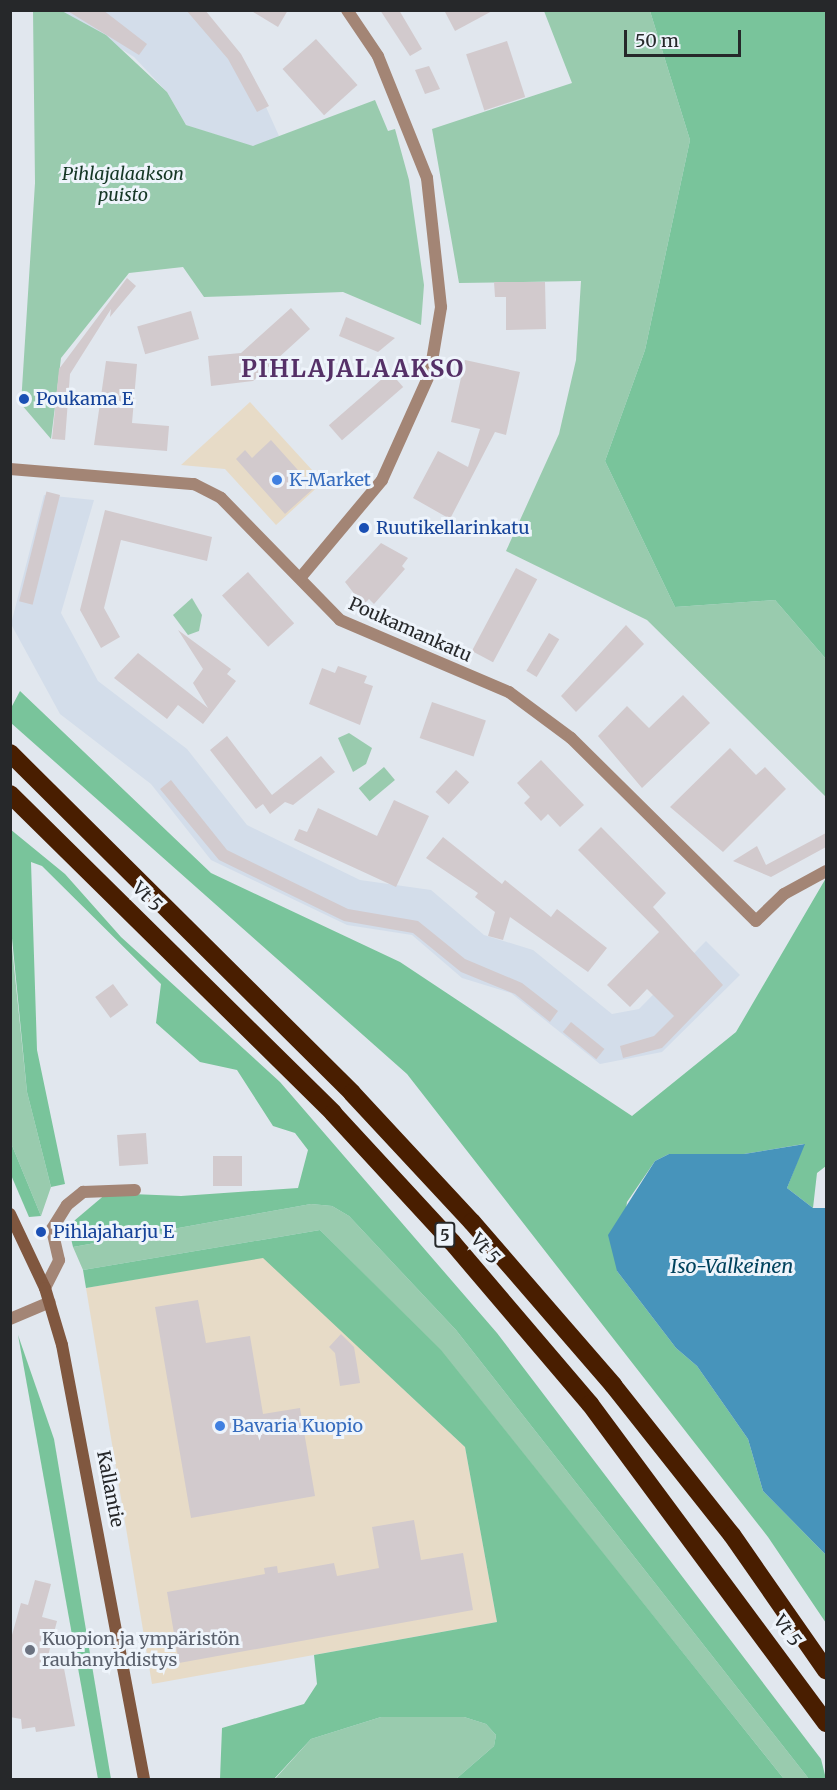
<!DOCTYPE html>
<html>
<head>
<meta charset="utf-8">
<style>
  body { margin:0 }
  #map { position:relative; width:837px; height:1790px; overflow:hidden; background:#e1e7ee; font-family:Merriweather,serif }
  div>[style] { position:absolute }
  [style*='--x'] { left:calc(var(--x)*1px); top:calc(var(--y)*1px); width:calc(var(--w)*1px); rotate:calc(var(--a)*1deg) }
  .commercial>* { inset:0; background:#e7dbc7 }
  .built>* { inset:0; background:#d3ddea }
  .green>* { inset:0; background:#99cbae; transform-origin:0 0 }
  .forest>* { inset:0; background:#79c49b }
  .water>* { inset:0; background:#4794bb }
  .building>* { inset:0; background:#d2cacd; transform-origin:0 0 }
  .minor>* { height:12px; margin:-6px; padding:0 6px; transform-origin:6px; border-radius:6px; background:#a38575 }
  .tertiary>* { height:12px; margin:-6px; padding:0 6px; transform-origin:6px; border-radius:6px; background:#a38575 }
  .secondary>* { height:12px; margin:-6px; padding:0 6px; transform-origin:6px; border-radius:6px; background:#80573f }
  .motorway>* { height:18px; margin:-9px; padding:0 9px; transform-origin:9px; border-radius:9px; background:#491e00 }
  .dots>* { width:16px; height:16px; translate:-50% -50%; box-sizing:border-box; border:3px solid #eef4fb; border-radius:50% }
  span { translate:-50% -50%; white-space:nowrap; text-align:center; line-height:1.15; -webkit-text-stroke:6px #eef4fb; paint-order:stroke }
  .shield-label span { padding:2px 4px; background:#eef4fb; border:2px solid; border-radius:4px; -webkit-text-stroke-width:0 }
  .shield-label { font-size:16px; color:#26282a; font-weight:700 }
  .park-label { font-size:18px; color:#153725; font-style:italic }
  .transit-label { font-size:18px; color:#164399 }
  .left { translate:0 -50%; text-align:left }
  .shop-label { font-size:18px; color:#366cbe }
  .street-label { font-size:18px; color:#26282a }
  .worship-label { font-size:18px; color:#5b616d }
  .water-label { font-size:20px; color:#00425d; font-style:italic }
  .district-label { font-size:24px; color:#553067; font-weight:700; letter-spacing:1.5px }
  .frame { position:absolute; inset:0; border:12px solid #26282a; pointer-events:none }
  .scale { position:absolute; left:624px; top:30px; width:117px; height:27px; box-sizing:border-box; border:3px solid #26282a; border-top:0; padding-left:8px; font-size:18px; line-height:21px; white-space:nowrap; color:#26282a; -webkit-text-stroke:4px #eef4fb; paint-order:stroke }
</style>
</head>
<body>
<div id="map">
  <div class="commercial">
    <div style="clip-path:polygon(250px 402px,323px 482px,276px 525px,225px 469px,181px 465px)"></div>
    <div style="clip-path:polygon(263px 1257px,465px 1447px,497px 1622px,152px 1684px,86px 1288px)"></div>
  </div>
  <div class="built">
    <div style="clip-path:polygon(204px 11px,249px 69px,279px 136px,253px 147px,186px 125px,167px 92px,134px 57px,62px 12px)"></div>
    <div style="clip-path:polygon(44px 495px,94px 500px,61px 613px,98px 681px,187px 749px,247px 825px,360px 880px,431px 890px,484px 935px,533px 950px,612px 1014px,639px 1009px,706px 941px,740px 975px,662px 1052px,600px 1064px,511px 993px,462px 978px,412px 935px,347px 925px,211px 860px,151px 784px,60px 714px,11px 624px)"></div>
  </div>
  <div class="green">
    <div style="clip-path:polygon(33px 11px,62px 11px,106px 35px,167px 92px,186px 125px,253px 146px,375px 100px,388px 131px,395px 129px,409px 180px,424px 285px,421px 325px,343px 292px,204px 297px,183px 267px,129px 273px,61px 358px,51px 439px,21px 404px,35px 183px)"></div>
    <div style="clip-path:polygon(544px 11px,650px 11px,690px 140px,645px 350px,605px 461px,675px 607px,775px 600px,826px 659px,826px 797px,647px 620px,506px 551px,559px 434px,576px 360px,581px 281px,459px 283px,432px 129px,572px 83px)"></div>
    <div style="clip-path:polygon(192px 598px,202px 615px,199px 631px,188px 635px,173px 615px)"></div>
    <div style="clip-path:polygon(349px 733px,372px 748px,366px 764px,353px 772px,338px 738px)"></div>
    <div style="left:384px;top:767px;width:17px;height:33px;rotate:50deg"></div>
    <div style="clip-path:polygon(10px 928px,27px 1092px,51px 1187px,41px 1216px,11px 1143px)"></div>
    <div style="clip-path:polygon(311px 1204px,332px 1206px,349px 1216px,456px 1330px,809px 1779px,784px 1779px,441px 1351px,320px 1230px,83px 1270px,73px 1247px)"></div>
    <div style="clip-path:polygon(381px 1717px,464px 1717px,486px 1724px,496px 1735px,494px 1746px,456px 1779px,274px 1780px,311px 1739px)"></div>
  </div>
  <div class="forest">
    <div style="clip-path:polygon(650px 11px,826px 11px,826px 659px,775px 600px,675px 607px,605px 461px,645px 350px,690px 140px)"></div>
    <div style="clip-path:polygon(20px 691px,211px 873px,400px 962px,632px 1116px,736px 1032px,826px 878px,826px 1166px,817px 1173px,813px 1208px,787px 1188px,804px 1144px,744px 1154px,669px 1154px,655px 1161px,627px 1202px,617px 1271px,676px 1348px,697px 1366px,748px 1439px,763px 1491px,826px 1555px,826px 1623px,768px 1537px,407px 1074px,11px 723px,11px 708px)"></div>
    <div style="clip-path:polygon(10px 829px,65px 874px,121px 937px,280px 1082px,497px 1333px,821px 1759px,826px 1779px,809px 1779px,456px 1330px,349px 1216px,332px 1206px,311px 1204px,73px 1247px,68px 1226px,107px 1193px,181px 1196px,298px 1188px,308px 1150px,295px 1133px,273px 1126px,237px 1070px,200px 1062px,156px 1023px,161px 984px,42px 866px,31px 862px,37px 1050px,65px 1184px,51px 1187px,27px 1092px,11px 928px)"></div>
    <div style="clip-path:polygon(11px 1143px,41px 1216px,29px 1217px,11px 1175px)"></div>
    <div style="clip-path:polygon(320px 1230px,441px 1350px,784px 1779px,456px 1779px,494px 1746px,496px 1735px,486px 1724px,464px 1717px,381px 1717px,311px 1739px,274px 1779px,220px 1779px,222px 1728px,304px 1704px,317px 1684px,314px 1655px,497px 1622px,465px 1447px,263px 1258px,86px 1288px,83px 1270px)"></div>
    <div style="clip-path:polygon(18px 1335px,54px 1439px,111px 1779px,98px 1779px)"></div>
  </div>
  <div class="water">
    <div style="clip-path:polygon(805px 1144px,787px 1188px,813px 1208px,826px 1208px,826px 1555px,763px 1491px,748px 1439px,697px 1366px,676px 1348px,617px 1271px,608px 1235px,655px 1161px,669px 1154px,744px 1154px)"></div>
  </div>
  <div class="building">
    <div style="clip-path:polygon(66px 10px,103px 10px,147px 44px,139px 55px)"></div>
    <div style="clip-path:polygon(186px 10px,205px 10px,241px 54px,269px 106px,257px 112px,228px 59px)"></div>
    <div style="clip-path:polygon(250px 10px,288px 10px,278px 27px)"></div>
    <div style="clip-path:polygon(380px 10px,399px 10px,422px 49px,410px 56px)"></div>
    <div style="clip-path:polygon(444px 10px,494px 10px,455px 31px)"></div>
    <div style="left:316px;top:39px;width:62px;height:45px;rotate:48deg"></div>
    <div style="left:507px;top:41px;width:59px;height:43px;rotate:72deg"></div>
    <div style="clip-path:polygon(429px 66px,440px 89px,425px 94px,415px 70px)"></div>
    <div style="clip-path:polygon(127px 278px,136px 286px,110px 317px,111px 309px,70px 374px,65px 440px,52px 439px,59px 369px)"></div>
    <div style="clip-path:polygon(494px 282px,545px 282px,546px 329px,506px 330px,506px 297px,495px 297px)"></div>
    <div style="clip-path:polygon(291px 308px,310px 329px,253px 381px,211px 386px,208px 356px,241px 353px)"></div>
    <div style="left:191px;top:311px;width:29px;height:56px;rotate:74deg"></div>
    <div style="clip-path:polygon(346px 317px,395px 338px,378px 352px,339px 336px)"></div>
    <div style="clip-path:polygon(465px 360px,520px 372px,506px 435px,495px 432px,450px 519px,413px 498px,438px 451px,468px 467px,480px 429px,451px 422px)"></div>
    <div style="clip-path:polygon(106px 361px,137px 364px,132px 423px,169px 426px,167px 451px,94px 445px)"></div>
    <div style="left:390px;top:372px;width:20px;height:81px;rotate:49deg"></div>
    <div style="clip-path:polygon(271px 440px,314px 488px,285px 514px,236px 459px,245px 450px,252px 458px)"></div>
    <div style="left:60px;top:495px;width:113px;height:14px;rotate:104deg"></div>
    <div style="clip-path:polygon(105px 510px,212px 537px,207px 561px,121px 540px,104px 608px,120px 637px,101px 648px,80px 610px)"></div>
    <div style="clip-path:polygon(381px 543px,408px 558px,402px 566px,405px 569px,374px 604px,369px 599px,363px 605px,345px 582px)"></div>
    <div style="left:516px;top:568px;width:24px;height:94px;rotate:28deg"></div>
    <div style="left:248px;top:572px;width:69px;height:35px;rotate:48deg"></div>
    <div style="clip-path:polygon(626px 625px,644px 644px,576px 712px,561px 696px)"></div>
    <div style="clip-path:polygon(178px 630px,231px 669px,227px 674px,236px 681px,203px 724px,178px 705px,167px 719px,114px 678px,138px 653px,208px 708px,193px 683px,203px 669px)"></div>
    <div style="left:549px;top:633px;width:12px;height:44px;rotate:31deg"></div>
    <div style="clip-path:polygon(338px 666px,367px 676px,364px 683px,373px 686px,360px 725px,309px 704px,322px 668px,335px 673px)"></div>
    <div style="clip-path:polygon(683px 695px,710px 723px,642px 788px,598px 736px,627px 706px,649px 728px)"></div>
    <div style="left:432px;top:702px;width:57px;height:38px;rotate:19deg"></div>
    <div style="clip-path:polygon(227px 736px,272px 795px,321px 756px,335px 772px,293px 805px,285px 802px,270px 814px,263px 804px,256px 809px,210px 750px)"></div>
    <div style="clip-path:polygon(730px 748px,756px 775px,765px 767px,786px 789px,723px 852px,670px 807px)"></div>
    <div style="clip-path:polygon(541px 760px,584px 805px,560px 827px,548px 814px,541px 821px,524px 803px,530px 797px,517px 783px)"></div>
    <div style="left:456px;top:770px;width:18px;height:30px;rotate:43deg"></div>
    <div style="clip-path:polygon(171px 780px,227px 850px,348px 909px,418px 921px,465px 959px,522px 983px,558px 1011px,550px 1022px,515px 994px,461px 972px,413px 933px,344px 921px,219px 860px,160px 789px)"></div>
    <div style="clip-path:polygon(394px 800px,429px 816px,396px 887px,294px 840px,299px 829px,307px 832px,318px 808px,377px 836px)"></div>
    <div style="clip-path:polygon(601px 827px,666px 893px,653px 907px,723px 985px,662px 1048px,623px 1058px,620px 1046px,654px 1036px,674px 1016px,647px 989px,630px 1007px,607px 985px,659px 932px,578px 850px)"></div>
    <div style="clip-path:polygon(826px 833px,826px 847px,771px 877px,733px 861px,757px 846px,766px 865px)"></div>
    <div style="clip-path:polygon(443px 837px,502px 884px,505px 880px,551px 917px,557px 909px,607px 948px,588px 972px,510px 917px,503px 940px,488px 936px,495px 912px,475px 897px,478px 893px,426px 858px)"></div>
    <div style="left:113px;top:984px;width:26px;height:22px;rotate:54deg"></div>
    <div style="left:571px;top:1022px;width:43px;height:13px;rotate:39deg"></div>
    <div style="left:146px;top:1133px;width:31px;height:29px;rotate:86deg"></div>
    <div style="left:213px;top:1156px;width:29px;height:30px"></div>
    <div style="clip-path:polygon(198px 1300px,206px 1343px,250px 1336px,263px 1414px,300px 1408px,315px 1496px,191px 1518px,155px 1307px)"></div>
    <div style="clip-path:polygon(341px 1334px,354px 1347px,360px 1383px,340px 1386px,335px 1353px,329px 1347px)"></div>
    <div style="clip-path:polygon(414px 1520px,421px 1560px,463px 1553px,473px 1610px,179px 1663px,167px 1592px,265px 1574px,264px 1568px,277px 1566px,278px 1573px,334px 1563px,337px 1576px,379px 1568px,372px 1527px)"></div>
    <div style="clip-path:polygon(35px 1580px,51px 1584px,42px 1617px,57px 1621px,47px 1660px,62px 1658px,75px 1726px,36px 1732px,35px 1727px,22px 1729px,21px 1719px,10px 1717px,10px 1642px,21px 1603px,28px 1605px)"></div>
  </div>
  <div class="minor">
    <div style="--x:10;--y:469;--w:185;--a:4.7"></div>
    <div style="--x:194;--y:484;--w:30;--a:27"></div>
    <div style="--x:221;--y:498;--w:170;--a:45.7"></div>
    <div style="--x:340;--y:620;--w:184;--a:23.1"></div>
    <div style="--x:509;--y:692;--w:77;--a:36.6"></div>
    <div style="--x:571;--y:738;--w:260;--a:44.7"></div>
    <div style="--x:756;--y:921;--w:39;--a:-44"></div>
    <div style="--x:784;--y:894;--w:48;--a:-28.7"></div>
    <div style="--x:301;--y:577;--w:126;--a:-50.1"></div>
    <div style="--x:382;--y:480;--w:117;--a:-65.8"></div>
    <div style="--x:430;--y:373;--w:67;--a:-80.5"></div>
    <div style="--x:441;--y:307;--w:130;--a:-96.2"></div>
    <div style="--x:427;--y:178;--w:131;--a:-111.9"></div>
    <div style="--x:378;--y:56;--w:55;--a:-124"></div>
    <div style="--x:45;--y:1288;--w:31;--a:-63"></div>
    <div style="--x:59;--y:1260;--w:32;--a:-103"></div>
    <div style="--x:52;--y:1229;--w:28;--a:-58"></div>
    <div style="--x:67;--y:1205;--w:21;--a:-39"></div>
    <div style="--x:83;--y:1192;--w:52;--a:-2.2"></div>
  </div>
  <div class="tertiary">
    <div style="--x:10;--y:1319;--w:43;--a:-23"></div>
  </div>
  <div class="secondary">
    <div style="--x:10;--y:1214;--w:82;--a:64.7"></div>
    <div style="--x:45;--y:1288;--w:59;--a:73.4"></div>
    <div style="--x:62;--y:1345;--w:443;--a:79.3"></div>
  </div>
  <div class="motorway">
    <div style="--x:10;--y:753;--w:482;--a:44.8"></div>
    <div style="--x:352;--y:1093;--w:176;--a:47.1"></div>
    <div style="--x:472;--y:1222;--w:216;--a:49.1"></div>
    <div style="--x:613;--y:1385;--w:191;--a:51.6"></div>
    <div style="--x:732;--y:1535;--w:165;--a:55.2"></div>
    <div style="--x:10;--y:794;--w:454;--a:44.6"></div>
    <div style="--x:333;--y:1113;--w:176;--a:47.3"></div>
    <div style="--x:452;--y:1242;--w:213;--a:49.6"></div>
    <div style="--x:590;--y:1404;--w:397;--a:53.5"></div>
  </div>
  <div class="dots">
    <div style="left:24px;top:399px;background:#1a4fb4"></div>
    <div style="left:277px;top:480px;background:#3f7fe0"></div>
    <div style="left:364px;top:528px;background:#1a4fb4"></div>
    <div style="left:41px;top:1232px;background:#1a4fb4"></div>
    <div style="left:220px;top:1426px;background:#3f7fe0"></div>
    <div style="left:30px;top:1650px;background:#6b7280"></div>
  </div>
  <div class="shield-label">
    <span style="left:445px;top:1235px">5</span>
  </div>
  <div class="park-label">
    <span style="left:123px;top:185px">Pihlajalaakson<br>puisto</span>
  </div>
  <div class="transit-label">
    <span class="left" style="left:36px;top:399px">Poukama E</span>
    <span class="left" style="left:376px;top:528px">Ruutikellarinkatu</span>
    <span class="left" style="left:53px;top:1232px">Pihlajaharju E</span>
  </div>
  <div class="shop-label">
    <span class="left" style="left:289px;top:480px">K-Market</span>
    <span class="left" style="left:232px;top:1426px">Bavaria Kuopio</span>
  </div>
  <div class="street-label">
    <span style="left:410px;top:630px;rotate:24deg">Poukamankatu</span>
    <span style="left:147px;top:897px;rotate:45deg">Vt 5</span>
    <span style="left:485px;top:1249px;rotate:49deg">Vt 5</span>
    <span style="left:110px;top:1489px;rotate:79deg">Kallantie</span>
    <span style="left:787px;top:1631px;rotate:55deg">Vt 5</span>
  </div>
  <div class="worship-label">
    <span class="left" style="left:42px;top:1650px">Kuopion ja ympäristön<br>rauhanyhdistys</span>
  </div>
  <div class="water-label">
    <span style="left:732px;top:1265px">Iso-Valkeinen</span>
  </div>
  <div class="district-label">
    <span style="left:353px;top:369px">PIHLAJALAAKSO</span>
  </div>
  <div class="frame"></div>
  <div class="scale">50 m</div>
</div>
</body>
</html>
